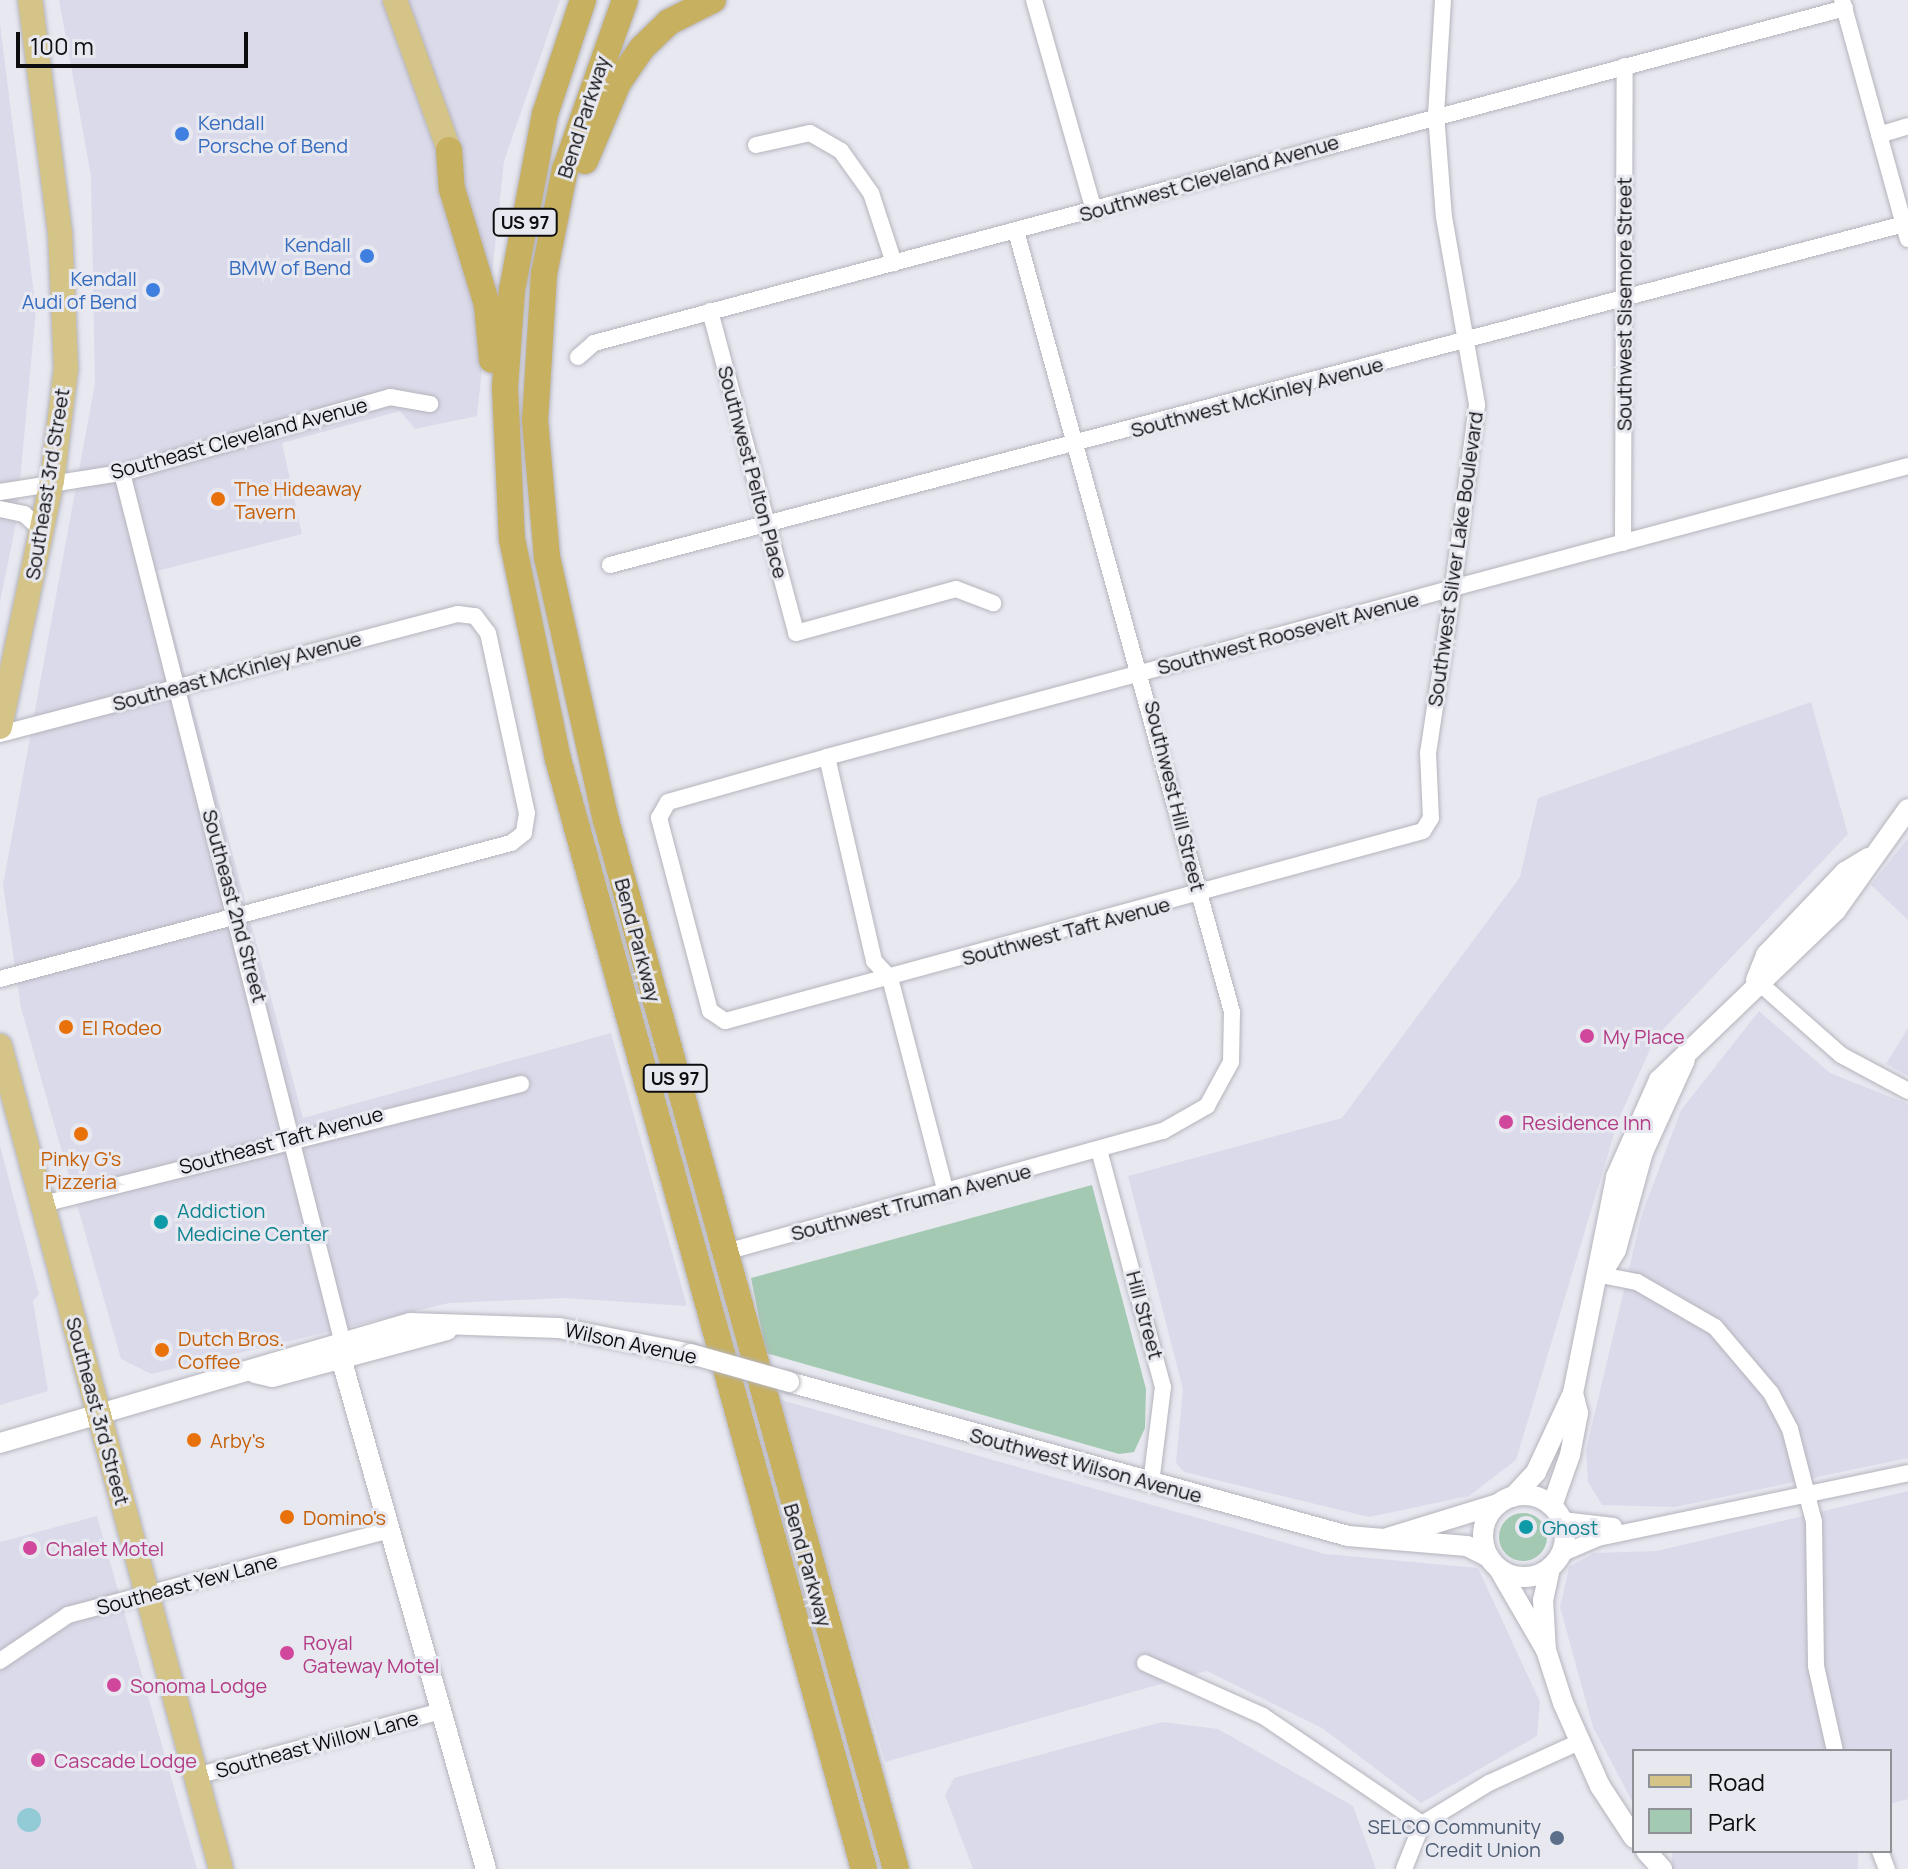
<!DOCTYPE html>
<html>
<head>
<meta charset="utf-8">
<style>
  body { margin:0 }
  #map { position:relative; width:1908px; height:1869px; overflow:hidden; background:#e8e8f1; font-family:Manrope,sans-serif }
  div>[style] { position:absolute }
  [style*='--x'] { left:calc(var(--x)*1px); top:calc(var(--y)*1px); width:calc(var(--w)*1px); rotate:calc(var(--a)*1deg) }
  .built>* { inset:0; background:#dbdaea; transform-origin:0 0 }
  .green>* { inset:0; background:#a4c9b3 }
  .round { border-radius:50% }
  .water>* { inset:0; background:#92cbd6 }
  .roads { filter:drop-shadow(0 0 2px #b5b4bc) drop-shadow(0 0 2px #b5b4bc) }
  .minor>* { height:16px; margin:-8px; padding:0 8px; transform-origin:8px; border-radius:8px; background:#fff }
  .tertiary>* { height:20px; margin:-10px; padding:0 10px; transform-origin:10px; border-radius:10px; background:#fff }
  .tertiary>.ring { margin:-10px; padding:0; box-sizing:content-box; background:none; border:20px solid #fff; border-radius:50% }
  .primary>* { height:24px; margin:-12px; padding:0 12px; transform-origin:12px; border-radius:12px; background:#d5c487 }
  .trunk>* { height:26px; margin:-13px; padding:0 13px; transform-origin:13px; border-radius:13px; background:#c7b05f }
  .bridges { filter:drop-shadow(0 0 2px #b5b4bc) drop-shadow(0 0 2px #b5b4bc) }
  .tertiary-bridge>* { height:20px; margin:-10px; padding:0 10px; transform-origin:10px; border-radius:10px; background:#fff }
  .dots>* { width:22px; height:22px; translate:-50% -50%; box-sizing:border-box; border:4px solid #e8e8f1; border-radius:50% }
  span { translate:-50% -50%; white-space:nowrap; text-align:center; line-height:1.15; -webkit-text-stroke:6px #e8e8f1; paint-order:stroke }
  .shield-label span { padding:2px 6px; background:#e8e8f1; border:2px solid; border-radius:6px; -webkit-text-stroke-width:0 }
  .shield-label { font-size:18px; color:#0d0d0f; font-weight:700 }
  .street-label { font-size:20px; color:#0d0d0f }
  .shop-label { font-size:20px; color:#366cbe }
  .left { translate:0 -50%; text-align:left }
  .right { translate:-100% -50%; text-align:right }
  .food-label { font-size:20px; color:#c56008 }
  .hotel-label { font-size:20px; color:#b23c85 }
  .culture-label { font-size:20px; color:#0d838f }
  .service-label { font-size:20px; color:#4e5e75 }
  .legend { position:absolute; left:1632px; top:1749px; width:260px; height:104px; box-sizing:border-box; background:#e8e8f1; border:2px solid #909097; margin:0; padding:10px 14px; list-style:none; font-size:24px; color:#0d0d0f }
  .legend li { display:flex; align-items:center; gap:16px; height:40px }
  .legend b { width:40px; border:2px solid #909097 }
  .scale { position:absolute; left:16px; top:32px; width:232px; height:36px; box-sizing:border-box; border:4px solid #0d0d0f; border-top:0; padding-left:10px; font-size:24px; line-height:28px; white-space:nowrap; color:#0d0d0f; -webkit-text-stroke:6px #e8e8f1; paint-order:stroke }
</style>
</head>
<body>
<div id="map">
  <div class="built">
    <div style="clip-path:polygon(59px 0,560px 0,504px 161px,477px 416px,415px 429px,400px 411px,282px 443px,302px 534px,157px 571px,303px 1118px,611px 1033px,687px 1306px,564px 1298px,449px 1303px,151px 1374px,121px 1359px,21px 1008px,3px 885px,95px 383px,91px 176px)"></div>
    <div style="clip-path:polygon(0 24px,36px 310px,16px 523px,0 602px)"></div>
    <div style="clip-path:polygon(1811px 702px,1848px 834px,1655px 1038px,1618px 1121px,1516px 1460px,1469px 1496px,1369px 1517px,1184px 1472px,1176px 1463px,1183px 1389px,1128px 1176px,1342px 1118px,1520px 877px,1538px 798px)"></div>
    <div style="clip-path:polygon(1908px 838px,1908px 920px,1871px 885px)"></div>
    <div style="clip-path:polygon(1759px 1011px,1830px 1073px,1908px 1104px,1908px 1458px,1675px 1507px,1602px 1505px,1588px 1482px,1586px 1450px,1642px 1214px,1681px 1110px)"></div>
    <div style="clip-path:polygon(1908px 1028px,1908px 1076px,1886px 1064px)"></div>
    <div style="clip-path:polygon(0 1146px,39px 1294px,33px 1301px,48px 1391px,0 1405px)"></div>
    <div style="clip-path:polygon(778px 1399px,1325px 1554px,1478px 1568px,1540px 1702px,1537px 1736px,1421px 1803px,1322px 1728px,1207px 1671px,885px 1762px)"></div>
    <div style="clip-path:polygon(1908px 1491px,1908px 1799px,1890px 1804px,1890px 1751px,1634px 1751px,1634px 1805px,1593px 1727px,1560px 1607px,1569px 1567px,1594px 1553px,1657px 1551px)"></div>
    <div style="clip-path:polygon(97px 1516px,197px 1869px,0 1869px,0 1542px)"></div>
    <div style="clip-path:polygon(1162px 1722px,1218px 1729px,1353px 1806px,1376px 1869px,973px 1869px,945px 1795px,954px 1778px)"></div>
    <div style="left:1672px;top:1851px;width:186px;height:27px"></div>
  </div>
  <div class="green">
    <div style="clip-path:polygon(1092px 1185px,1146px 1389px,1145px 1428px,1134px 1452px,1119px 1454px,766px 1353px,751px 1278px)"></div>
    <div class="round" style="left:1499px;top:1513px;width:48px;height:48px"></div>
  </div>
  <div class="water">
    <div class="round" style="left:17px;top:1808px;width:24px;height:24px"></div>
  </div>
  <div class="roads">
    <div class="minor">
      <div style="--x:1034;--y:0;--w:219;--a:74.1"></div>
      <div style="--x:1443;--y:0;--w:114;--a:93.5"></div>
      <div style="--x:1436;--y:114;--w:103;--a:85.6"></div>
      <div style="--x:1444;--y:217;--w:191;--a:80"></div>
      <div style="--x:1477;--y:405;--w:185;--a:97.5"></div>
      <div style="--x:1453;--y:588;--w:167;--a:98.6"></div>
      <div style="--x:1428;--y:753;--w:65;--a:87.4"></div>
      <div style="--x:1431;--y:818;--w:15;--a:122"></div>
      <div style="--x:1423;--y:831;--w:723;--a:164.77"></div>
      <div style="--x:725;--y:1021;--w:18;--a:-146"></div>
      <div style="--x:710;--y:1011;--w:200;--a:-104.8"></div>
      <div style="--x:659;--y:818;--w:18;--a:-61"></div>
      <div style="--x:668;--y:802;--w:165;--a:-15.8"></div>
      <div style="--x:827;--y:757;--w:328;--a:-15"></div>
      <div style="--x:1144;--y:672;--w:320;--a:-15.2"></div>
      <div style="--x:1453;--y:588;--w:471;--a:-15"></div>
      <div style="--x:1842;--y:0;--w:248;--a:74.6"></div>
      <div style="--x:1879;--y:135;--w:30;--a:-17"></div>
      <div style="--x:756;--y:145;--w:55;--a:-12.5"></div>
      <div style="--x:810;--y:133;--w:36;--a:30"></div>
      <div style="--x:841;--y:151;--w:52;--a:54.5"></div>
      <div style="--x:871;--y:193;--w:74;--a:71.8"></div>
      <div style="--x:710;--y:311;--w:333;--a:75"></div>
      <div style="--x:796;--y:633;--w:166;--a:-15.4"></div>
      <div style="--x:956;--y:589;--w:40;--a:21"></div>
      <div style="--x:578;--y:357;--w:21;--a:-41"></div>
      <div style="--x:594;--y:343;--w:1295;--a:-14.99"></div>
      <div style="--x:122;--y:473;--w:894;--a:75.76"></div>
      <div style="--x:0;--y:492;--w:123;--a:-8.9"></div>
      <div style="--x:122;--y:473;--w:279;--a:-15.8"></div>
      <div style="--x:390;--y:397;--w:41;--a:9.9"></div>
      <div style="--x:0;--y:509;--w:25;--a:12"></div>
      <div style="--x:24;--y:514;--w:24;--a:42"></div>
      <div style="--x:1623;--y:543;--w:477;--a:-89.8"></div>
      <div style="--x:610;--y:565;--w:1338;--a:-14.76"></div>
      <div style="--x:0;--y:734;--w:473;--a:-14.7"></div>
      <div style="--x:458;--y:614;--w:17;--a:7"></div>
      <div style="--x:475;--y:616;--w:21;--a:53"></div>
      <div style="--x:488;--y:633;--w:184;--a:77.8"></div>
      <div style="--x:527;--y:813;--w:20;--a:99"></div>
      <div style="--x:524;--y:833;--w:16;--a:142"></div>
      <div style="--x:511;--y:843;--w:529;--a:165.1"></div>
      <div style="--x:827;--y:757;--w:209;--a:77"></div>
      <div style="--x:874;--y:961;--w:23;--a:47"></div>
      <div style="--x:890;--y:978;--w:222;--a:75.4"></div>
      <div style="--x:1756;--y:980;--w:113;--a:41.4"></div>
      <div style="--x:1841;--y:1055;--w:76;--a:28.2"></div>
      <div style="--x:1099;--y:1150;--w:245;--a:74.9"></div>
      <div style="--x:1163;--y:1387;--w:97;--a:97.1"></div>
      <div style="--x:43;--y:1204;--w:493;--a:-14.1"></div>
      <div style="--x:722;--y:1253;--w:458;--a:-15.5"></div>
      <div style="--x:1163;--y:1131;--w:51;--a:-29.6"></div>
      <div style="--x:1207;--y:1106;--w:50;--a:-61.4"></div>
      <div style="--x:1231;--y:1062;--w:50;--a:-88.9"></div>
      <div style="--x:1232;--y:1012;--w:810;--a:-105.46"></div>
      <div style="--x:1601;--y:1275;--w:37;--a:11"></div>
      <div style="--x:1637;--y:1282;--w:90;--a:30"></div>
      <div style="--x:1715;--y:1327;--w:87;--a:49.7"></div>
      <div style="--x:1771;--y:1393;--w:41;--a:62.2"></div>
      <div style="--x:1790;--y:1429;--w:96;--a:75.5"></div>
      <div style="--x:1814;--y:1522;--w:144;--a:89.2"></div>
      <div style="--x:1816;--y:1666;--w:87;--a:77.4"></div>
      <div style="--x:1562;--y:1520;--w:52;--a:6.6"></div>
      <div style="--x:1561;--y:1554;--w:40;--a:-23.4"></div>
      <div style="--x:1598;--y:1538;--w:317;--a:-11.8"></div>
      <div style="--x:0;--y:1661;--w:82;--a:-34.1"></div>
      <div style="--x:68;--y:1615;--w:328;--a:-14.8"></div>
      <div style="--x:1145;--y:1663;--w:129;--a:24.2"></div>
      <div style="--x:1263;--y:1716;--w:192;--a:34.2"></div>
      <div style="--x:196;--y:1776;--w:250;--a:-14.8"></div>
      <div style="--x:1880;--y:1851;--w:19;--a:69"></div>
      <div style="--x:1404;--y:1869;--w:48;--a:-68.2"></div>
      <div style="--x:1422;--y:1824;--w:79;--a:-31.5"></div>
      <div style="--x:1489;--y:1783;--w:99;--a:-24.5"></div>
    </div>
    <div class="tertiary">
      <div style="--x:1756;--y:980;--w:27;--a:-68"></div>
      <div style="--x:1766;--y:955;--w:115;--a:-46.4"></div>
      <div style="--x:1845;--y:872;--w:27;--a:-31"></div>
      <div style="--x:1601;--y:1275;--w:29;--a:-59"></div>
      <div style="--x:1616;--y:1250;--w:102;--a:-74.6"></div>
      <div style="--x:1643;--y:1152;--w:101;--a:-65.5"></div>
      <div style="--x:341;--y:1358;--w:531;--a:74.16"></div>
      <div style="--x:255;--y:1373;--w:17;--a:13"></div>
      <div style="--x:272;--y:1377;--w:181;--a:-15"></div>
      <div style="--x:789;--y:1382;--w:580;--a:15.4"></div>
      <div style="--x:1348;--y:1536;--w:119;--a:4.8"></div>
      <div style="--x:1467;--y:1546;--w:25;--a:27"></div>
      <div style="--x:0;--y:1443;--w:427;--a:-16.3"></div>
      <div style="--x:410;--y:1323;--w:149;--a:1.9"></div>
      <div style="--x:559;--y:1328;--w:135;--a:11.1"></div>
      <div class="ring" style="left:1483px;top:1495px;width:62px;height:62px"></div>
      <div style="--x:1513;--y:1497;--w:34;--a:-47"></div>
      <div style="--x:1536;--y:1472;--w:87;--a:-64.9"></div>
      <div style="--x:1573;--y:1393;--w:220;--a:-78.7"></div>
      <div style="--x:1616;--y:1177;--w:106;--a:-66.1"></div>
      <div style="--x:1659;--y:1080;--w:245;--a:-43.8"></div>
      <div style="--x:1836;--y:910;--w:124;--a:-54.5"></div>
      <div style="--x:1552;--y:1506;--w:54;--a:-70.6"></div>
      <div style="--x:1570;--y:1455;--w:43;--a:-79.2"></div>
      <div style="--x:1578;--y:1413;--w:21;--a:-104"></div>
      <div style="--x:1384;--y:1539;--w:119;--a:-17.1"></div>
      <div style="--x:1550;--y:1568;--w:33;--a:102"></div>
      <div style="--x:1543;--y:1600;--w:50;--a:86.6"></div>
      <div style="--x:1546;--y:1650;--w:56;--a:72.2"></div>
      <div style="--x:1563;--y:1703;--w:91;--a:66"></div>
      <div style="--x:1600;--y:1786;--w:62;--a:56.8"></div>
      <div style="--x:1499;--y:1569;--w:94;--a:59.9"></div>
      <div style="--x:1646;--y:1851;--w:24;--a:48"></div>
    </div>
    <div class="primary">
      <div style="--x:395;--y:0;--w:159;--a:70.2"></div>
      <div style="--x:0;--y:727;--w:251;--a:-78.1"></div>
      <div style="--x:52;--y:481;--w:114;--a:-82.9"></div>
      <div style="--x:66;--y:368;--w:135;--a:-92.5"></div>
      <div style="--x:60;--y:233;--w:235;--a:-97.3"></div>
      <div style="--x:0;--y:1046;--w:852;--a:74.97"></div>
    </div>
    <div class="trunk">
      <div style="--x:583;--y:0;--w:120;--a:108.4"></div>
      <div style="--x:545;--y:114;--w:179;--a:100.6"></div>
      <div style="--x:512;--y:290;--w:97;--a:94.1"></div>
      <div style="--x:505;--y:387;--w:152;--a:87.4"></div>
      <div style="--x:512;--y:539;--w:225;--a:78.2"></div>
      <div style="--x:558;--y:759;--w:1151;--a:74.59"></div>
      <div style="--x:625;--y:0;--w:179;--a:109.5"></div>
      <div style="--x:565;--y:169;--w:107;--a:101.3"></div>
      <div style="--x:544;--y:274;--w:146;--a:93.5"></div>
      <div style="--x:535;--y:420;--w:138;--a:85"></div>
      <div style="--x:547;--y:557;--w:270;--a:77.4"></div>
      <div style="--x:606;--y:820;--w:1088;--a:74.55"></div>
      <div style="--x:449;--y:150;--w:39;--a:86"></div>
      <div style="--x:452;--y:189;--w:121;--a:73.2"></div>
      <div style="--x:487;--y:305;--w:55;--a:84.8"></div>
      <div style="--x:585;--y:161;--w:85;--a:-67.1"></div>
      <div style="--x:618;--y:83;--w:42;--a:-55.6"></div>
      <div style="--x:642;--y:48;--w:37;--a:-44"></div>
      <div style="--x:669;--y:22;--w:49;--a:-26.6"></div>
    </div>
  </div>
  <div class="bridges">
    <div class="tertiary-bridge">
      <div style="--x:691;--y:1354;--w:102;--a:15.9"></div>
    </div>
  </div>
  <div class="dots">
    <div style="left:182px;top:134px;background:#3f7fe0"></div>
    <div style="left:367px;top:256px;background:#3f7fe0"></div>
    <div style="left:153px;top:290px;background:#3f7fe0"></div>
    <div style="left:218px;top:499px;background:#e8710a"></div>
    <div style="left:66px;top:1027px;background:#e8710a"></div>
    <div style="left:1587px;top:1036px;background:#d1479c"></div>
    <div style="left:1506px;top:1122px;background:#d1479c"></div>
    <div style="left:81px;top:1134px;background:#e8710a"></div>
    <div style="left:161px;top:1222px;background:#0f9aa8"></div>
    <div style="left:162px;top:1350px;background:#e8710a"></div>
    <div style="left:194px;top:1440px;background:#e8710a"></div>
    <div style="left:287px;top:1517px;background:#e8710a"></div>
    <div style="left:1526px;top:1527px;background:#0f9aa8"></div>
    <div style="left:30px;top:1548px;background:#d1479c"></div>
    <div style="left:287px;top:1653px;background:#d1479c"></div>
    <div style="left:114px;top:1685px;background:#d1479c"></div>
    <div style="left:38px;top:1760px;background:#d1479c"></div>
    <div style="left:1557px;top:1838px;background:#5c6f8a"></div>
  </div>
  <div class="shield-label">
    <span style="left:525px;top:222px">US 97</span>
    <span style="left:675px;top:1078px">US 97</span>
  </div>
  <div class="street-label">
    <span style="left:583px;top:117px;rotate:-72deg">Bend Parkway</span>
    <span style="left:1209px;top:178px;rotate:-16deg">Southwest Cleveland Avenue</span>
    <span style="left:1624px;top:304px;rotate:-90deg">Southwest Sisemore Street</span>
    <span style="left:1257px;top:397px;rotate:-15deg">Southwest McKinley Avenue</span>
    <span style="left:239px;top:438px;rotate:-15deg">Southeast Cleveland Avenue</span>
    <span style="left:753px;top:472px;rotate:75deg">Southwest Pelton Place</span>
    <span style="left:47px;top:484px;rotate:-81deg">Southeast 3rd Street</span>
    <span style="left:1455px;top:559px;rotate:-82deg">Southwest Silver Lake Boulevard</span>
    <span style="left:1288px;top:633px;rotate:-15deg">Southwest Roosevelt Avenue</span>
    <span style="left:237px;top:671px;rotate:-15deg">Southeast McKinley Avenue</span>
    <span style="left:1175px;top:796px;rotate:76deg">Southwest Hill Street</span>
    <span style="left:235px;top:906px;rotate:75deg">Southeast 2nd Street</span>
    <span style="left:1066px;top:931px;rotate:-15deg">Southwest Taft Avenue</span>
    <span style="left:638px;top:940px;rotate:75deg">Bend Parkway</span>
    <span style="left:281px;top:1140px;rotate:-15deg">Southeast Taft Avenue</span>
    <span style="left:911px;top:1202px;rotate:-15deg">Southwest Truman Avenue</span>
    <span style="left:1145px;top:1315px;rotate:75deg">Hill Street</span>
    <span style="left:631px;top:1343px;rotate:12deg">Wilson Avenue</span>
    <span style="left:98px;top:1411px;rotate:75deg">Southeast 3rd Street</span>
    <span style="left:1086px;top:1465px;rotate:15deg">Southwest Wilson Avenue</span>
    <span style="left:808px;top:1565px;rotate:74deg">Bend Parkway</span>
    <span style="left:187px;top:1584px;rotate:-15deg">Southeast Yew Lane</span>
    <span style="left:317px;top:1744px;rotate:-15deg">Southeast Willow Lane</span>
  </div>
  <div class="shop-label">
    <span class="left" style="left:198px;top:134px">Kendall<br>Porsche of Bend</span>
    <span class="right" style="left:351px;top:256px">Kendall<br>BMW of Bend</span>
    <span class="right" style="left:137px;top:290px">Kendall<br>Audi of Bend</span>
  </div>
  <div class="food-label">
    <span class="left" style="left:234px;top:500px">The Hideaway<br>Tavern</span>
    <span class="left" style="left:82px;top:1027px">El Rodeo</span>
    <span style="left:81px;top:1170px">Pinky G's<br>Pizzeria</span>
    <span class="left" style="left:178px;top:1350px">Dutch Bros.<br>Coffee</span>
    <span class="left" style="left:210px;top:1440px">Arby's</span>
    <span class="left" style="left:303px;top:1517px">Domino's</span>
  </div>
  <div class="hotel-label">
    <span class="left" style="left:1603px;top:1036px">My Place</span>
    <span class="left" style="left:1522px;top:1122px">Residence Inn</span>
    <span class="left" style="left:46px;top:1548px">Chalet Motel</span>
    <span class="left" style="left:303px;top:1654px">Royal<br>Gateway Motel</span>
    <span class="left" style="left:130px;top:1685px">Sonoma Lodge</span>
    <span class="left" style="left:54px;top:1760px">Cascade Lodge</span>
  </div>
  <div class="culture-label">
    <span class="left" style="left:177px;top:1222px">Addiction<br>Medicine Center</span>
    <span class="left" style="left:1542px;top:1527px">Ghost</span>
  </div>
  <div class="service-label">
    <span class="right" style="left:1541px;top:1838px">SELCO Community<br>Credit Union</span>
  </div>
  <ul class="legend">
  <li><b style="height:10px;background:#d5c487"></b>Road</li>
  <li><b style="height:22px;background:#a4c9b3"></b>Park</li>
  </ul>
  <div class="scale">100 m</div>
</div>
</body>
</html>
